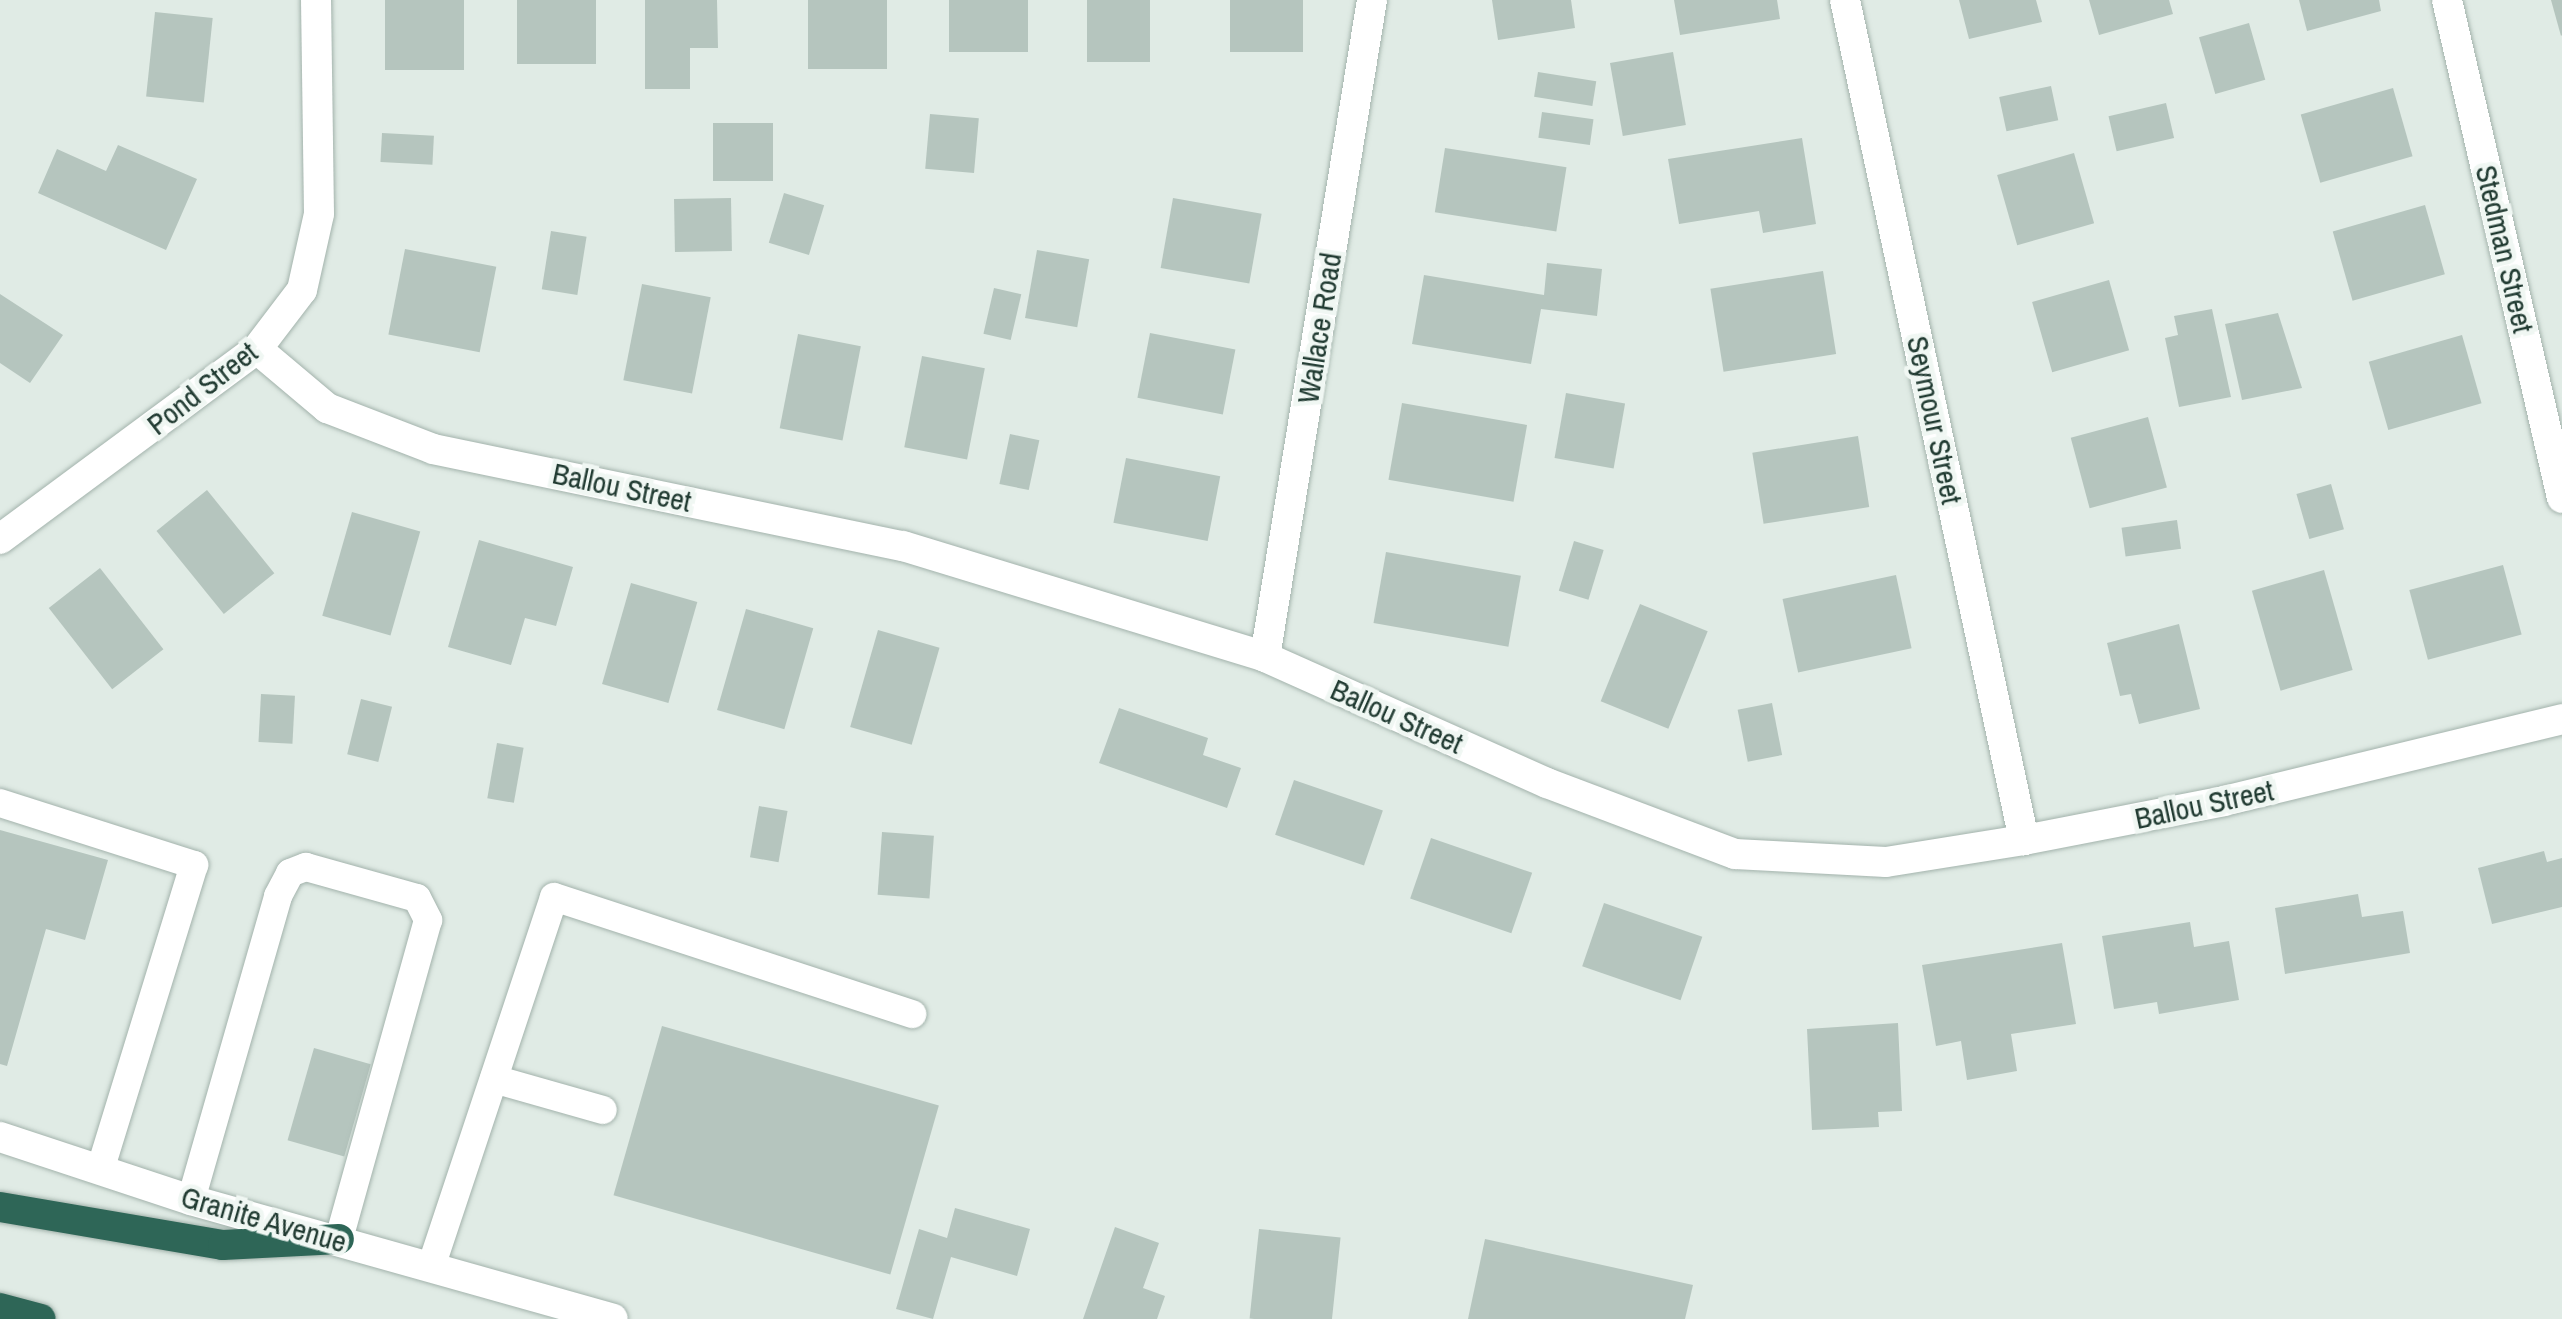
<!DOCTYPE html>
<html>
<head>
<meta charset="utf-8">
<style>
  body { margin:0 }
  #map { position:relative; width:2562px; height:1319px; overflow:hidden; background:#e0ebe5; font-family:"Archivo Narrow",sans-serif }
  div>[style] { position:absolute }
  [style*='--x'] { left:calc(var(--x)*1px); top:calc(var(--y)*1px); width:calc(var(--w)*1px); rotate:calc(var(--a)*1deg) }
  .building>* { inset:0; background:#b5c5be; transform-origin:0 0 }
  .roads { filter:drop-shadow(0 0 2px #a3b3ac) drop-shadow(0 0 2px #a3b3ac) }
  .service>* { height:28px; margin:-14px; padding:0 14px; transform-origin:14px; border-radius:14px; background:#fff }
  .minor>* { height:30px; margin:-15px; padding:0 15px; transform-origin:15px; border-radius:15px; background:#fff }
  .secondary>* { height:30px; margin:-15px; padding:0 15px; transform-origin:15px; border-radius:15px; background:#fff }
  .motorway>* { height:30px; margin:-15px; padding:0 15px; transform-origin:15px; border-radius:15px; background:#2e6657 }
  span { translate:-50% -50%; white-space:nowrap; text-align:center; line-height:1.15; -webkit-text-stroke:9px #f0f7f3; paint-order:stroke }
  .street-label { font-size:30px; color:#213b32 }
</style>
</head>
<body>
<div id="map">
  <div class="building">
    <div style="left:385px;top:0;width:79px;height:70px"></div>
    <div style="left:517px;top:0;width:79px;height:64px"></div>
    <div style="clip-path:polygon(645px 0,717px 0,718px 48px,690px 48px,690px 89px,645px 89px)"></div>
    <div style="left:808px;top:0;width:79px;height:69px"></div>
    <div style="left:949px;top:0;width:79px;height:52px"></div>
    <div style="left:1087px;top:0;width:63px;height:62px"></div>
    <div style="left:1230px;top:0;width:73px;height:52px"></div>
    <div style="clip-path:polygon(1492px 0,1571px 0,1575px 28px,1498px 40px)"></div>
    <div style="clip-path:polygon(1674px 0,1777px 0,1780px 19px,1680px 35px)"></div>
    <div style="clip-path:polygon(1959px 0,2036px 0,2042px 22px,1969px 39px)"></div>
    <div style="clip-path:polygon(2089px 0,2169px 0,2173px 14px,2099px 35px)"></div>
    <div style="clip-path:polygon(2299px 0,2379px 0,2381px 11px,2307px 31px)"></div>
    <div style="clip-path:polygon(2551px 0,2562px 0,2562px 35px,2561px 36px)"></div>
    <div style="left:155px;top:12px;width:58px;height:85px;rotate:6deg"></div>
    <div style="left:2249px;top:23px;width:59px;height:52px;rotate:74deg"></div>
    <div style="left:1673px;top:52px;width:74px;height:64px;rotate:80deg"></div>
    <div style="left:1538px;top:72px;width:59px;height:25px;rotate:9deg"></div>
    <div style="left:2051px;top:86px;width:35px;height:53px;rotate:78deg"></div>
    <div style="left:2393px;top:88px;width:71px;height:96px;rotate:74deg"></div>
    <div style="left:2166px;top:103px;width:36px;height:59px;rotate:77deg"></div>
    <div style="left:1542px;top:112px;width:52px;height:26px;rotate:8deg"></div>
    <div style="left:930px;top:114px;width:49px;height:55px;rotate:5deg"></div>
    <div style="left:713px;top:123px;width:60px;height:58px"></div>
    <div style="left:382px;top:133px;width:52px;height:29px;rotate:3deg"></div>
    <div style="clip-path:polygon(1802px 138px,1816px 224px,1763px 233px,1759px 211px,1679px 224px,1668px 159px)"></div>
    <div style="clip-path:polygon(118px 145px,197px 179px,166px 250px,38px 193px,57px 149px,106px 171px)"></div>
    <div style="left:1445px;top:148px;width:123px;height:65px;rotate:9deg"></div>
    <div style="left:2074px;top:153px;width:73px;height:80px;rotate:74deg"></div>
    <div style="left:784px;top:193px;width:42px;height:52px;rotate:17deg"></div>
    <div style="left:731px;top:198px;width:53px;height:57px;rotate:89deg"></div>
    <div style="left:1173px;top:198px;width:90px;height:71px;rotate:10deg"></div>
    <div style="left:2425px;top:205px;width:72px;height:96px;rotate:74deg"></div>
    <div style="left:551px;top:231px;width:36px;height:59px;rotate:9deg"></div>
    <div style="left:405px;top:249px;width:93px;height:87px;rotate:11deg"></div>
    <div style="left:1037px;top:250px;width:53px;height:69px;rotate:10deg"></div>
    <div style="clip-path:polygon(1547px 263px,1602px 269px,1597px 316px,1541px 309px,1531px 364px,1412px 344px,1424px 275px,1544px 295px)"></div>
    <div style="left:1823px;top:271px;width:84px;height:114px;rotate:81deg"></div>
    <div style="left:2109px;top:280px;width:73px;height:80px;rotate:74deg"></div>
    <div style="left:642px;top:284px;width:70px;height:98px;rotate:11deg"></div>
    <div style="left:994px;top:288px;width:28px;height:47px;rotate:13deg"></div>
    <div style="clip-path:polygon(0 294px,63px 335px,30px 383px,0 363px)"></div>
    <div style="clip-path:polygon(2212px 309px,2231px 397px,2179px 407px,2165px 338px,2178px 335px,2174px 316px)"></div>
    <div style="clip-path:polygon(2278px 313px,2302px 388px,2242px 400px,2225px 324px)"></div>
    <div style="left:1150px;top:333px;width:87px;height:66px;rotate:11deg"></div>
    <div style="left:798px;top:334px;width:64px;height:96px;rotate:11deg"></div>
    <div style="left:2462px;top:335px;width:71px;height:97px;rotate:74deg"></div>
    <div style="left:922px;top:356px;width:64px;height:93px;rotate:11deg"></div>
    <div style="left:1566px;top:393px;width:60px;height:66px;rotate:10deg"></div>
    <div style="left:1402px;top:403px;width:127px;height:78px;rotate:10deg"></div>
    <div style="left:2148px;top:417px;width:73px;height:80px;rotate:75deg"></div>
    <div style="left:1010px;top:434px;width:30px;height:51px;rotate:12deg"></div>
    <div style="left:1858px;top:436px;width:72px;height:107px;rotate:81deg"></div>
    <div style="left:1126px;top:458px;width:96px;height:66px;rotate:11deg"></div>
    <div style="left:2331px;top:484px;width:47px;height:36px;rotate:74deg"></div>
    <div style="left:207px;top:490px;width:107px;height:65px;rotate:51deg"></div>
    <div style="left:352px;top:512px;width:71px;height:108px;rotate:16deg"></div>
    <div style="left:2177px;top:520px;width:29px;height:56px;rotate:82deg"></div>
    <div style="clip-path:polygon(479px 540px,573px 567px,556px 626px,525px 618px,511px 665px,448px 647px)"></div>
    <div style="left:1574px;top:541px;width:31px;height:52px;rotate:17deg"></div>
    <div style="left:1386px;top:552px;width:137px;height:72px;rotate:10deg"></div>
    <div style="left:2503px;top:565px;width:72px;height:97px;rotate:75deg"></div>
    <div style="left:100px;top:568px;width:103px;height:65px;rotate:52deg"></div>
    <div style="left:2324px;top:570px;width:104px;height:75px;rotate:74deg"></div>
    <div style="left:1896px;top:575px;width:75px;height:116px;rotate:78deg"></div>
    <div style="left:631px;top:583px;width:69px;height:105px;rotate:16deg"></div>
    <div style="left:1640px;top:604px;width:73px;height:105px;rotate:22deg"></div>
    <div style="left:746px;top:609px;width:70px;height:105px;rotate:16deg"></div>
    <div style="clip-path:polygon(2179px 624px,2200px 709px,2139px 724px,2131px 694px,2120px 696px,2107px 643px)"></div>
    <div style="left:878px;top:630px;width:64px;height:101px;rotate:16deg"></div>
    <div style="left:261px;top:694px;width:34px;height:48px;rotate:3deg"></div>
    <div style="left:361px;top:699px;width:32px;height:57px;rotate:14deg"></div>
    <div style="left:1772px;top:703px;width:53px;height:35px;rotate:79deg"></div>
    <div style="clip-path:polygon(1119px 708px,1208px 738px,1203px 755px,1241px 768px,1227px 808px,1099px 763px)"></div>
    <div style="left:497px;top:743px;width:27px;height:56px;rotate:10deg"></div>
    <div style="left:1294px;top:780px;width:94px;height:58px;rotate:19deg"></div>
    <div style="left:759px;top:806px;width:29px;height:52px;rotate:10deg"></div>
    <div style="clip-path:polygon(0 830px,108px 860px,85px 940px,46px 929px,7px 1066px,0 1064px)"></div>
    <div style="left:882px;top:832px;width:52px;height:63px;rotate:4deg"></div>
    <div style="left:1431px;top:838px;width:107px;height:64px;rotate:19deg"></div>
    <div style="clip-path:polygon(2544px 851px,2547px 862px,2562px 858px,2562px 907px,2492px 924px,2478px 868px)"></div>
    <div style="clip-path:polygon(2358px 894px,2362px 917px,2403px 911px,2410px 953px,2285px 974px,2275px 908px)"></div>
    <div style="left:1604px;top:903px;width:104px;height:67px;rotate:19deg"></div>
    <div style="clip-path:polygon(2190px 922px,2194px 947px,2229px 941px,2239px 1000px,2159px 1014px,2157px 1002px,2114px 1009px,2102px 936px)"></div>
    <div style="clip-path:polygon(2062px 943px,2076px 1024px,2011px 1034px,2017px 1071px,1967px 1080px,1961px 1041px,1936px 1046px,1922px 965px)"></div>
    <div style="clip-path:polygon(1898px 1023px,1902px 1111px,1878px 1112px,1879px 1127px,1812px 1130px,1807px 1029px)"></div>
    <div style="left:662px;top:1026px;width:288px;height:176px;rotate:16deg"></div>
    <div style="left:314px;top:1048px;width:59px;height:96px;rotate:16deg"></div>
    <div style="clip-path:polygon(955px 1208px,1030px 1229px,1017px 1276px,951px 1257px,933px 1319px,896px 1309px,919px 1229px,947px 1238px)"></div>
    <div style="clip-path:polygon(1115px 1227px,1159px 1243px,1143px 1288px,1165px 1296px,1157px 1319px,1083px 1319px)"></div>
    <div style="left:1259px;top:1229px;width:82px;height:90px;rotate:6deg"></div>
    <div style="clip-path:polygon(1485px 1239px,1693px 1285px,1685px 1319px,1468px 1319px)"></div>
  </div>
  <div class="roads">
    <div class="service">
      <div style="--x:0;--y:803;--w:204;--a:17.7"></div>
      <div style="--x:194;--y:865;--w:317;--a:107.1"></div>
      <div style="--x:494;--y:1079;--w:113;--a:15.9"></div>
      <div style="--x:191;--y:1200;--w:316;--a:-74"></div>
      <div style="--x:278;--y:896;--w:26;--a:-62"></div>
      <div style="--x:290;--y:873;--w:17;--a:-21"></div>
      <div style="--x:306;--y:867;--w:115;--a:15.6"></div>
      <div style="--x:417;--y:898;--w:25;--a:63"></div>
      <div style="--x:428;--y:920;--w:331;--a:105.6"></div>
      <div style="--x:431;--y:1267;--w:390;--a:-71.6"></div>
      <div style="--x:554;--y:897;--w:377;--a:18.1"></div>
    </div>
    <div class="minor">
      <div style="--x:1845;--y:0;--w:859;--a:77.97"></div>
      <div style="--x:257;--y:349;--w:92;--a:40.1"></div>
      <div style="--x:327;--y:408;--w:114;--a:21.1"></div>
      <div style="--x:433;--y:449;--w:480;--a:11.7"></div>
      <div style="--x:903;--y:546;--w:379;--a:17"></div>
      <div style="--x:1265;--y:657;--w:309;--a:24.1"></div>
      <div style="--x:1547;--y:783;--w:201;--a:20.7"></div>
      <div style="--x:1735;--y:854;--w:151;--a:3"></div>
      <div style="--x:1886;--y:862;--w:140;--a:-9.1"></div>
      <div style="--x:2024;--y:840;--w:204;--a:-11"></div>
      <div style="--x:2224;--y:801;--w:348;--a:-13.6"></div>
      <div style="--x:0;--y:539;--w:320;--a:-36.5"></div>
      <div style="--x:257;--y:349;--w:74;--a:-52.7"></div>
      <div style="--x:302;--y:290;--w:78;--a:-77.4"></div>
      <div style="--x:319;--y:214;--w:214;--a:-90.8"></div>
      <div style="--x:1265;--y:657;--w:666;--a:-80.75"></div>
    </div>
    <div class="secondary">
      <div style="--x:2447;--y:0;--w:511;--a:77"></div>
      <div style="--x:0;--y:1137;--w:201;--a:18.3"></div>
      <div style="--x:191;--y:1200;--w:438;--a:15.7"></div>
    </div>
    <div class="motorway">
      <div style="--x:0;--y:1207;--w:226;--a:9.7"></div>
      <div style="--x:223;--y:1245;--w:116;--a:-3"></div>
      <div style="--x:0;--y:1308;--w:42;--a:15"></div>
    </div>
  </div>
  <div class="street-label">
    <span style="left:2505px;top:249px;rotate:77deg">Stedman Street</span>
    <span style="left:1319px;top:328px;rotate:-81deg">Wallace Road</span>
    <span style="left:202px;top:388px;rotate:-38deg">Pond Street</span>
    <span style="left:1935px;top:420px;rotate:78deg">Seymour Street</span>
    <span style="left:622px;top:487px;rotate:12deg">Ballou Street</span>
    <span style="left:1397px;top:716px;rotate:24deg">Ballou Street</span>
    <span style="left:2204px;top:804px;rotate:-12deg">Ballou Street</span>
    <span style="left:264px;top:1219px;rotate:16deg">Granite Avenue</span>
  </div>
</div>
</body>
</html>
